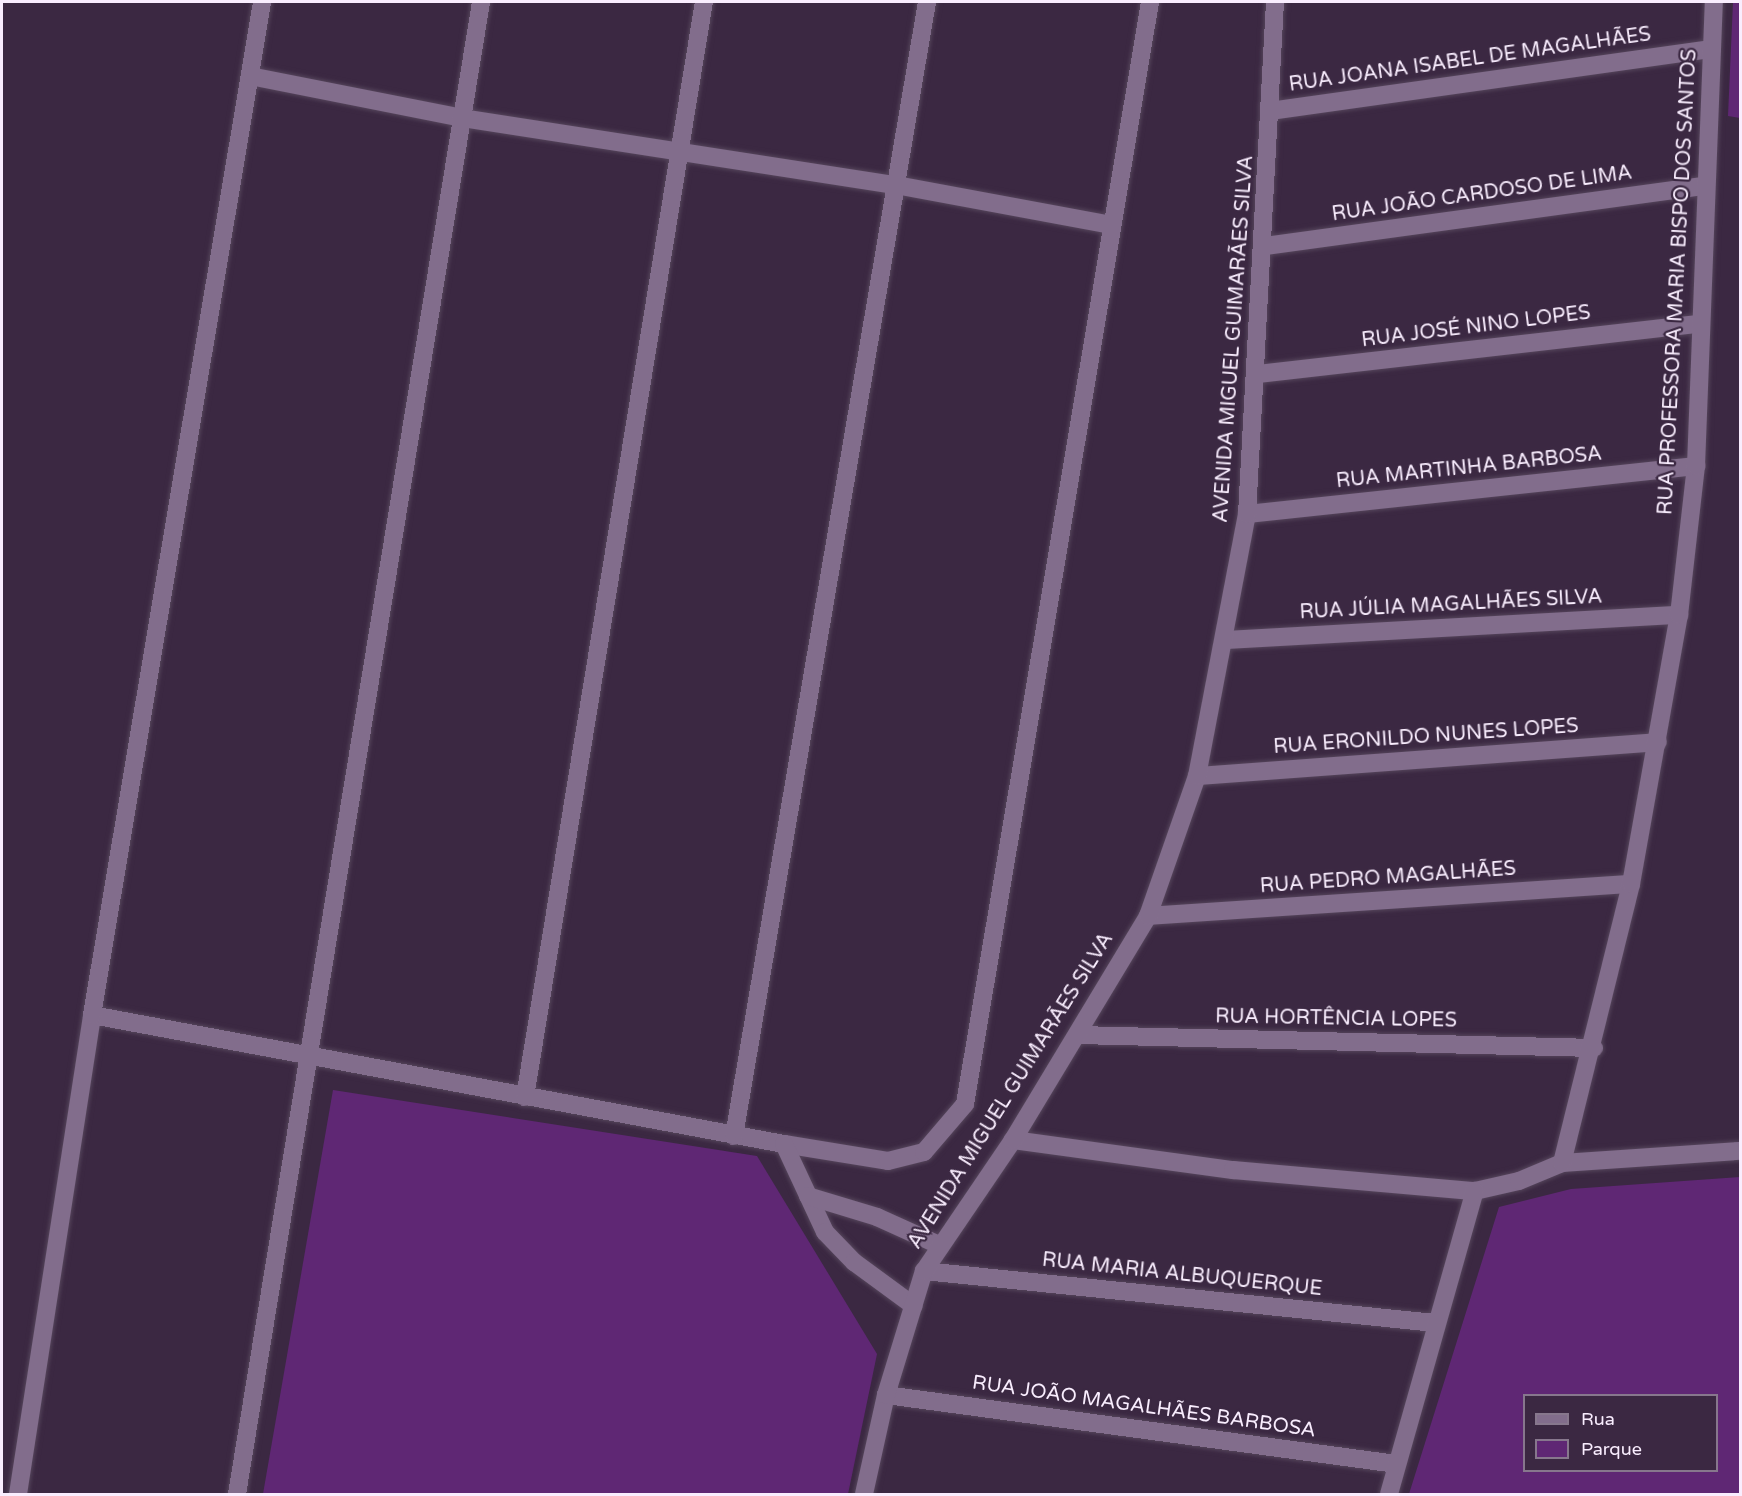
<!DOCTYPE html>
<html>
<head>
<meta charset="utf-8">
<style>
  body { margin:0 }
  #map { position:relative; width:1742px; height:1496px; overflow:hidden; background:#3b2842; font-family:"Varela Round",sans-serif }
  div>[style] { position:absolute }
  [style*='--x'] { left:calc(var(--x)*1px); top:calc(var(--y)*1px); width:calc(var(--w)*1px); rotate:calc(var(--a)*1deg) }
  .green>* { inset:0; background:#5f2774 }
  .roads { filter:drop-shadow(0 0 2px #55455b) drop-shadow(0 0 2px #55455b) }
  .minor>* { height:18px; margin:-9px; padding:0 9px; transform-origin:9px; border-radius:9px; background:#826d8c }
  span { translate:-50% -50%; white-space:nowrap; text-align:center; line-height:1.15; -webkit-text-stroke:4.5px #3b2842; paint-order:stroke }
  .street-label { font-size:20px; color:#f9edfe }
  .frame { position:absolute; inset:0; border:3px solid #f9edfe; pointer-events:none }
  .legend { position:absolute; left:1523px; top:1394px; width:195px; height:78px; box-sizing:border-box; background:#3b2842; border:2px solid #87778d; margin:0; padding:8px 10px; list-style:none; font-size:18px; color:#f9edfe }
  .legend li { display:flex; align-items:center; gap:12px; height:30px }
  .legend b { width:30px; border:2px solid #87778d }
</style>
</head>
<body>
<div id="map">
  <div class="green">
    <div style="clip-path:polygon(1733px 2px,1740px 2px,1740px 118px,1728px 116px)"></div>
    <div style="clip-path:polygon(333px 1090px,757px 1156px,877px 1354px,848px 1494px,263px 1494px)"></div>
    <div style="clip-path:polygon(evenodd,1740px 1177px,1740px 1494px,1409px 1494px,1499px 1207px,1571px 1189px,1740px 1177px,1524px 1396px,1716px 1396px,1716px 1470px,1524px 1470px,1524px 1396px)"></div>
  </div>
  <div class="roads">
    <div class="minor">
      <div style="--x:250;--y:76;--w:216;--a:11.2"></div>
      <div style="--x:462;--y:118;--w:439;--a:8.8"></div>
      <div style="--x:896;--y:185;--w:219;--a:10.5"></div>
      <div style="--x:1270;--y:111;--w:446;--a:-8"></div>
      <div style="--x:1265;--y:246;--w:444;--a:-7.8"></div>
      <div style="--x:1258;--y:374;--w:445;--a:-6.5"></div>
      <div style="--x:1247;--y:514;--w:452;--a:-6.1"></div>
      <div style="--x:1226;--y:640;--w:454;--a:-3.2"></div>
      <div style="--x:1197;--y:776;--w:462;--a:-4.2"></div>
      <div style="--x:1148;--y:916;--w:484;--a:-3.8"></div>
      <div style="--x:92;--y:1015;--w:704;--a:10.56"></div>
      <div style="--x:784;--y:1144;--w:105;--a:9.3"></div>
      <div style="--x:888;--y:1161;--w:37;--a:-14"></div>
      <div style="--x:924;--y:1152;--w:63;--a:-49.5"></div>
      <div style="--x:965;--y:1104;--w:1117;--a:-80.47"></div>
      <div style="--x:1078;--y:1035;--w:516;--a:1.44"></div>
      <div style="--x:525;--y:1097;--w:1110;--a:-80.72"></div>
      <div style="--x:734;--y:1136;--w:1150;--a:-80.34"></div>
      <div style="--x:1013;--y:1140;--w:222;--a:7.8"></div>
      <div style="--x:1233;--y:1170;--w:243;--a:5"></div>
      <div style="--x:1475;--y:1191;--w:45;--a:-12.8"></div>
      <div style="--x:1519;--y:1181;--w:47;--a:-22.7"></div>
      <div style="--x:1562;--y:1163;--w:178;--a:-3.9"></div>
      <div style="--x:784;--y:1144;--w:97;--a:65"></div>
      <div style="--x:825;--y:1232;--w:42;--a:46"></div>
      <div style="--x:854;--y:1262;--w:74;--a:36.3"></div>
      <div style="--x:1562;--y:1163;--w:287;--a:-76.1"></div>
      <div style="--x:1631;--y:884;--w:273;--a:-79.9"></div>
      <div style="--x:1679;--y:615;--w:150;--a:-83.5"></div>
      <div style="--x:1696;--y:466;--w:464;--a:-87.8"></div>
      <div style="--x:808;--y:1196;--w:72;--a:16.9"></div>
      <div style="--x:877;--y:1217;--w:68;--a:24.3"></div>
      <div style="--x:924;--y:1271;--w:514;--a:5.81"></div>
      <div style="--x:886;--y:1395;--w:515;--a:7.7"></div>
      <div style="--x:18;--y:1494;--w:485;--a:-81.2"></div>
      <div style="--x:92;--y:1015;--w:1027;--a:-80.47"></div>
      <div style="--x:237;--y:1494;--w:1512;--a:-80.71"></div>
      <div style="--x:864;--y:1494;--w:101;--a:-77.5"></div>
      <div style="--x:886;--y:1395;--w:130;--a:-73"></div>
      <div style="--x:924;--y:1271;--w:158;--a:-55.8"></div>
      <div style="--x:1013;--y:1140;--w:262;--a:-58.9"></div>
      <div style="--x:1148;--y:916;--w:148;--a:-70.7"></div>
      <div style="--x:1197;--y:776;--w:267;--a:-79.2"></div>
      <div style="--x:1247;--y:514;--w:513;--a:-86.87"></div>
      <div style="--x:1389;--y:1494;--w:315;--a:-74.2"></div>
    </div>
  </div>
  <div class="street-label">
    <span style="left:1470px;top:60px;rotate:-8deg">RUA JOANA ISABEL DE MAGALHÃES</span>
    <span style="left:1482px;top:194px;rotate:-8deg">RUA JOÃO CARDOSO DE LIMA</span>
    <span style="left:1678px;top:282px;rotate:-87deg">RUA PROFESSORA MARIA BISPO DOS SANTOS</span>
    <span style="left:1476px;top:327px;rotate:-7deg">RUA JOSÉ NINO LOPES</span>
    <span style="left:1234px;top:339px;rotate:-86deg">AVENIDA MIGUEL GUIMARÃES SILVA</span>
    <span style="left:1469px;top:468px;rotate:-6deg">RUA MARTINHA BARBOSA</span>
    <span style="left:1451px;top:605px;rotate:-3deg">RUA JÚLIA MAGALHÃES SILVA</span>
    <span style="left:1426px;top:737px;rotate:-4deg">RUA ERONILDO NUNES LOPES</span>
    <span style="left:1388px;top:878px;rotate:-4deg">RUA PEDRO MAGALHÃES</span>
    <span style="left:1336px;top:1019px;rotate:1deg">RUA HORTÊNCIA LOPES</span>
    <span style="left:1011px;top:1091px;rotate:-58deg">AVENIDA MIGUEL GUIMARÃES SILVA</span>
    <span style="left:1182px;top:1275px;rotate:6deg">RUA MARIA ALBUQUERQUE</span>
    <span style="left:1144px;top:1407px;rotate:8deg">RUA JOÃO MAGALHÃES BARBOSA</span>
  </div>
  <div class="frame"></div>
  <ul class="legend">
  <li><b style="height:8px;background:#826d8c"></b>Rua</li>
  <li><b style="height:16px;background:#5f2774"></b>Parque</li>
  </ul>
</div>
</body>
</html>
